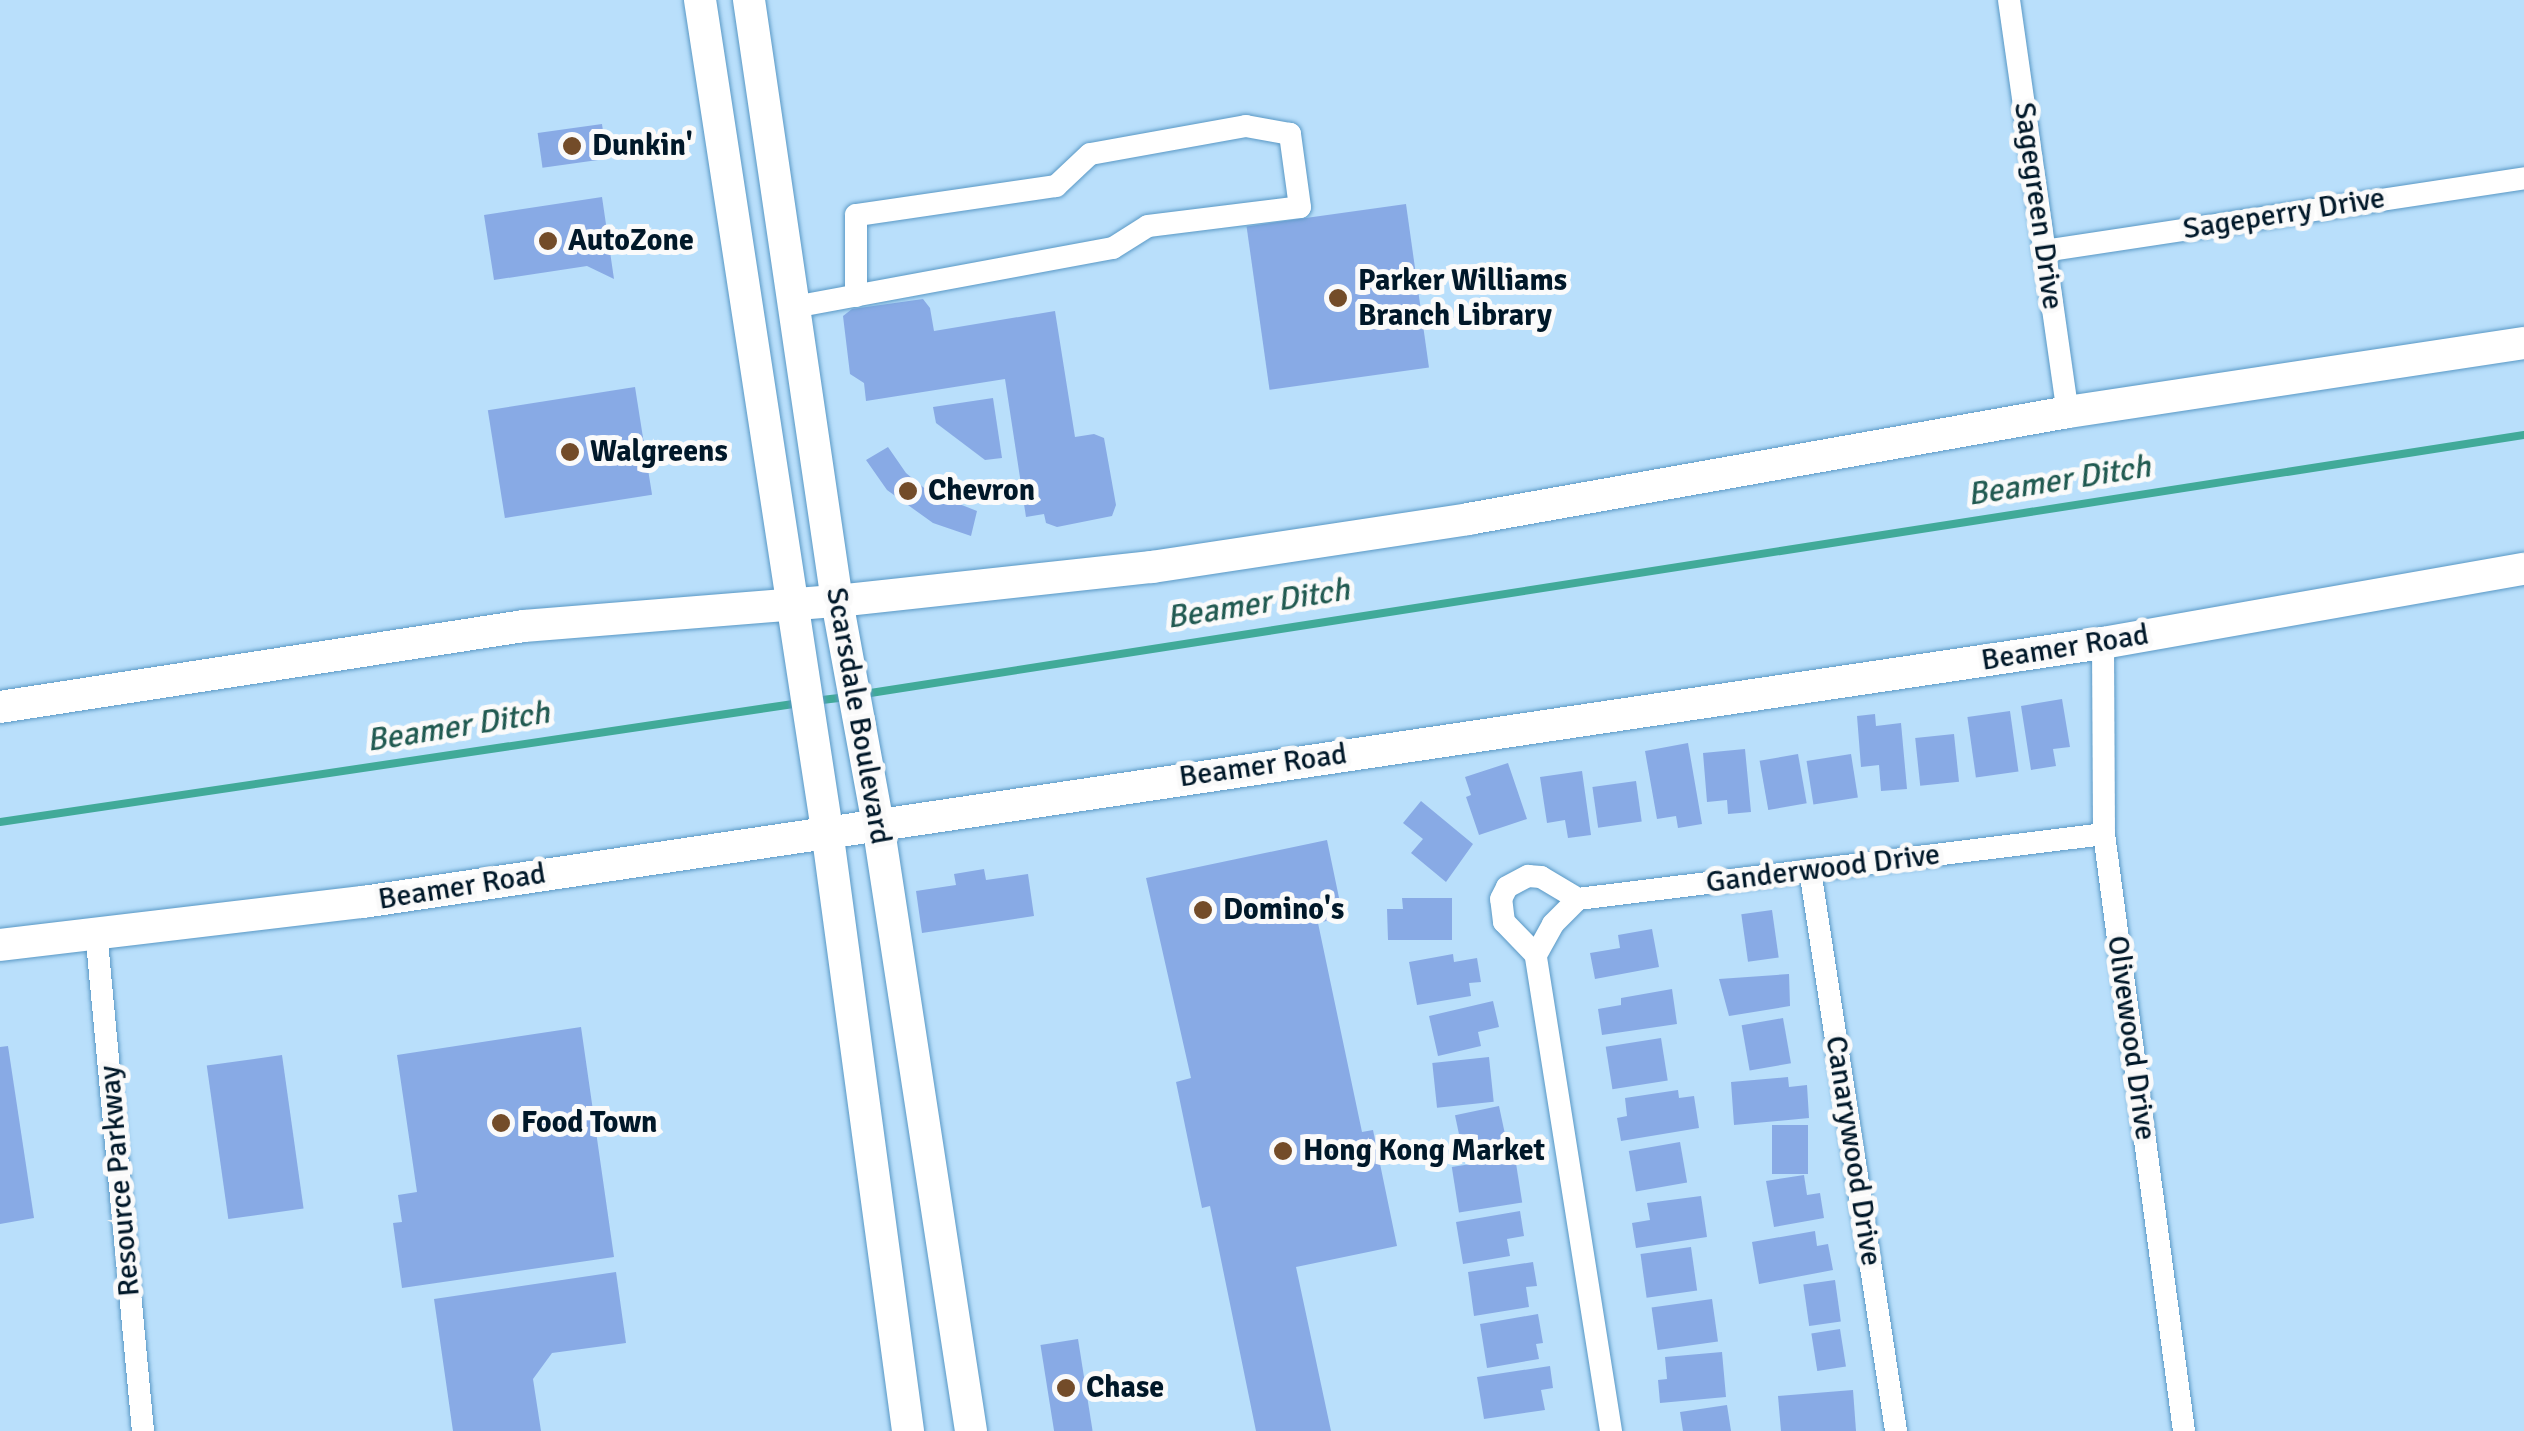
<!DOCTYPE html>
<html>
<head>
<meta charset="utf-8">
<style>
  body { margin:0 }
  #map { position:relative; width:2524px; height:1431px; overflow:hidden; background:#b9dffb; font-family:Signika,sans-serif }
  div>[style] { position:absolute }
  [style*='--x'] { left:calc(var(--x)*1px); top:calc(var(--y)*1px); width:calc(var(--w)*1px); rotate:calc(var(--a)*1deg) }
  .stream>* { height:8px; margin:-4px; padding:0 4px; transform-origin:4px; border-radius:4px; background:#41aa99 }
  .building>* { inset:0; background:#88aae5; transform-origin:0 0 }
  .roads { filter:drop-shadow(0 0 2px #5998c5) drop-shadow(0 0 2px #5998c5) }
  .minor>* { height:22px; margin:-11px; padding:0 11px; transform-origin:11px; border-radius:11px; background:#fff }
  .secondary>* { height:32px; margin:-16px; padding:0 16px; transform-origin:16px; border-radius:16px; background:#fff }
  .dots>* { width:28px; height:28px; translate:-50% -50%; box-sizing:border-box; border:5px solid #fafafa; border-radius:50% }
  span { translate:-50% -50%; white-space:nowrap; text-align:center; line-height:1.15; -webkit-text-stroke:10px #fafafa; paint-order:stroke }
  .poi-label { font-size:30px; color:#001829; font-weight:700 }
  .left { translate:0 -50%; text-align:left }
  .street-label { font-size:30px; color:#001829 }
  .water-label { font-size:32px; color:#215a51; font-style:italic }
</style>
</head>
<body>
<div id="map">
  <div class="stream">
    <div style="--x:864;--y:694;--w:1680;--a:-8.87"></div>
    <div style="--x:814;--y:701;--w:31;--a:-7"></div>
    <div style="--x:0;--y:822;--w:809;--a:-8.46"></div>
  </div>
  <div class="building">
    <div style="left:602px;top:124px;width:35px;height:65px;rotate:82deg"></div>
    <div style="clip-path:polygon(602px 197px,614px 279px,587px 266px,494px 280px,484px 215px)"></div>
    <div style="left:1406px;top:204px;width:165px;height:161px;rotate:82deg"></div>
    <div style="clip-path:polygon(923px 299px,930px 308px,934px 331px,1055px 311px,1075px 437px,1094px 434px,1104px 438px,1116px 505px,1112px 516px,1057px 527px,1046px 523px,1044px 514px,1026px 517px,1005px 379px,866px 401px,864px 383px,850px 374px,843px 316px,852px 309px)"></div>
    <div style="left:635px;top:387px;width:109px;height:149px;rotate:81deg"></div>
    <div style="clip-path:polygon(993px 398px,1002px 458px,985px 460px,936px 423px,933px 407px)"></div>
    <div style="clip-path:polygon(888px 447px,906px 473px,929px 492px,977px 511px,971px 536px,933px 523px,887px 490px,866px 460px)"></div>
    <div style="clip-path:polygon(2062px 699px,2070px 747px,2053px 749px,2056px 766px,2031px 770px,2021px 706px)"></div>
    <div style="left:2010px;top:711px;width:61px;height:43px;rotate:82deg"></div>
    <div style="clip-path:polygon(1875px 714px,1876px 726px,1901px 723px,1907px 789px,1881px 791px,1879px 765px,1861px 767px,1857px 716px)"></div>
    <div style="left:1954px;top:734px;width:48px;height:39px;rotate:84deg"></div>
    <div style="clip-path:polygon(1688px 743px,1702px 824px,1678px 828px,1676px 816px,1657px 819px,1645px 751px)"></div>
    <div style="clip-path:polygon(1745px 749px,1751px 812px,1728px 814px,1727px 800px,1707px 802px,1703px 753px)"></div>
    <div style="left:1798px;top:754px;width:50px;height:39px;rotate:80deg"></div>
    <div style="left:1851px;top:754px;width:44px;height:45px;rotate:81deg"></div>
    <div style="clip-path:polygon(1508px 763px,1527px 819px,1479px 835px,1466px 797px,1471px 795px,1465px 777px)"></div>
    <div style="clip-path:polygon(1582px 771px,1591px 835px,1568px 838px,1565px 820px,1547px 823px,1540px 777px)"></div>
    <div style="left:1636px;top:781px;width:41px;height:44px;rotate:82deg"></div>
    <div style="clip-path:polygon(1421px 801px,1473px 844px,1446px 882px,1411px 853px,1423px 839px,1403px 823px)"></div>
    <div style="clip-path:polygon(1327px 840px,1343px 917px,1318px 923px,1362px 1132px,1373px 1130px,1397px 1246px,1296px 1267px,1331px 1431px,1256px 1431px,1210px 1206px,1202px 1208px,1176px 1082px,1191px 1078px,1146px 878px)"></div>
    <div style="clip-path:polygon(984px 869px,986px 880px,1028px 874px,1034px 916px,922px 933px,916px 891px,956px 885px,954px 874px)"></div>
    <div style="clip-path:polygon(1402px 898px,1452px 898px,1452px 940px,1388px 940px,1387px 909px,1403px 909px)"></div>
    <div style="left:1772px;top:910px;width:48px;height:31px;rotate:82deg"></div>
    <div style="clip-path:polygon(1652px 929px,1659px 967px,1595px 979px,1590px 953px,1620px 948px,1618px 935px)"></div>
    <div style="clip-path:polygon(1453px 954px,1454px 962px,1477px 958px,1481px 982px,1469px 983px,1471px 996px,1417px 1005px,1409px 962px)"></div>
    <div style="clip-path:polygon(1789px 974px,1790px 1006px,1729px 1016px,1719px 979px)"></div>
    <div style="clip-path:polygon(1672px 989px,1677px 1024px,1602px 1035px,1598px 1009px,1621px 1005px,1621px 998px)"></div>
    <div style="clip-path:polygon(1493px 1001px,1499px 1027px,1478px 1032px,1481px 1046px,1438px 1056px,1429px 1016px)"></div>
    <div style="left:1783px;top:1018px;width:46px;height:42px;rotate:80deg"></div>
    <div style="clip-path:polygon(581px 1027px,614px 1257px,402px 1288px,393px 1223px,402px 1222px,398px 1195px,417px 1192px,397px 1055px)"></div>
    <div style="left:1661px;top:1038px;width:43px;height:56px;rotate:81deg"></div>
    <div style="clip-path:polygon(8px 1046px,34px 1218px,0 1224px,0 1047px)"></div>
    <div style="left:282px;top:1055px;width:155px;height:76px;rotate:82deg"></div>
    <div style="left:1489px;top:1057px;width:45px;height:57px;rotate:84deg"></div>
    <div style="clip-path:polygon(1788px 1077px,1789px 1087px,1807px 1085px,1809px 1118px,1734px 1125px,1731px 1082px)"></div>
    <div style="clip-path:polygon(1678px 1090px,1679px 1098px,1694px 1096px,1699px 1128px,1621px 1141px,1617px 1118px,1627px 1116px,1625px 1098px)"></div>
    <div style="left:1499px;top:1106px;width:45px;height:45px;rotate:78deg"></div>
    <div style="left:1808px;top:1125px;width:49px;height:36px;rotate:90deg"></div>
    <div style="left:1680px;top:1142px;width:41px;height:52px;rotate:80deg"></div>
    <div style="left:1515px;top:1157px;width:46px;height:64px;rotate:81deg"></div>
    <div style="clip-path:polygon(1804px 1175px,1807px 1195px,1820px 1193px,1824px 1218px,1774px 1227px,1766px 1181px)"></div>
    <div style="clip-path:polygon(1701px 1196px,1707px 1237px,1636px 1248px,1632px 1223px,1650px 1220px,1647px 1203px)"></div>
    <div style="clip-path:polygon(1520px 1211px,1524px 1236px,1507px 1239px,1510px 1256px,1463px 1264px,1456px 1222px)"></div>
    <div style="clip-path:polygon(1815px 1231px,1817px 1246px,1828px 1244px,1833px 1270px,1759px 1284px,1752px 1242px)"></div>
    <div style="left:1691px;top:1247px;width:44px;height:51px;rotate:82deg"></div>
    <div style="clip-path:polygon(1533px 1262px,1537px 1286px,1526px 1287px,1529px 1307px,1474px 1316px,1468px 1272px)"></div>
    <div style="clip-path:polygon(616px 1272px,626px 1343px,552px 1353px,533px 1379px,541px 1431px,453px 1431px,434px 1299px)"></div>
    <div style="left:1835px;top:1280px;width:42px;height:32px;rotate:82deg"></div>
    <div style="left:1712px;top:1299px;width:43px;height:61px;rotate:82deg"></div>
    <div style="clip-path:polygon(1538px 1314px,1543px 1343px,1536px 1344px,1539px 1359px,1487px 1368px,1480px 1324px)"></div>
    <div style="left:1840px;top:1329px;width:38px;height:29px;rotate:81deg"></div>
    <div style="left:1078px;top:1339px;width:93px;height:38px;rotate:81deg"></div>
    <div style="clip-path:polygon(1722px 1352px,1726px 1397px,1660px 1403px,1658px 1380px,1667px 1379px,1665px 1357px)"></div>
    <div style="clip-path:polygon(1550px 1366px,1553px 1388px,1541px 1390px,1545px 1410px,1484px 1419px,1477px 1377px)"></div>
    <div style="clip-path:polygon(1853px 1390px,1856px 1431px,1781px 1431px,1778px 1396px)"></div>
    <div style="clip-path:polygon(1727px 1405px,1731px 1431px,1683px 1431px,1680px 1412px)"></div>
  </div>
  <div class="roads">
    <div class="minor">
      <div style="--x:2009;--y:0;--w:416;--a:81.9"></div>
      <div style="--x:2044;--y:251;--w:486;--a:-8.6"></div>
      <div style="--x:794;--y:307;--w:324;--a:-10.5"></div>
      <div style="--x:1113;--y:248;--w:41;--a:-32.2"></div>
      <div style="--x:1148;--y:226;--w:153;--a:-7.1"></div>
      <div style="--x:1300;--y:207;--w:74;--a:-97.8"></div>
      <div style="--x:1290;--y:134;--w:45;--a:-169.7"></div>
      <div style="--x:1246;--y:126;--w:158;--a:169.8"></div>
      <div style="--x:1090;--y:154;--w:47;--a:136.7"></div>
      <div style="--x:1056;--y:186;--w:202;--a:171.7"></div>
      <div style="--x:856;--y:215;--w:81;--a:90"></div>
      <div style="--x:2103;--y:643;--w:191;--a:89.7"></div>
      <div style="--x:2104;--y:834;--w:602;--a:82.37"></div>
      <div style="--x:1810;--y:870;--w:568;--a:81.28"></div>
      <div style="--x:96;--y:931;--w:502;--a:84.63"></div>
      <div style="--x:1536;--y:955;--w:46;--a:-134.1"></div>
      <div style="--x:1504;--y:922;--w:23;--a:-97"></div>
      <div style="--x:1501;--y:899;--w:13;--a:-63"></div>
      <div style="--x:1507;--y:887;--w:24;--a:-28"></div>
      <div style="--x:1528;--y:876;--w:13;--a:4"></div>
      <div style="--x:1541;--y:877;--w:43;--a:30.7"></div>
      <div style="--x:1611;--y:1431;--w:482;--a:-99"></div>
      <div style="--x:1536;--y:955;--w:35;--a:-61"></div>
      <div style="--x:1553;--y:924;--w:35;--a:-45"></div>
      <div style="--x:1578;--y:899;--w:530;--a:-7.04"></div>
    </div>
    <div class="secondary">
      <div style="--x:700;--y:0;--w:840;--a:81.3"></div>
      <div style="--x:827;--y:830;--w:606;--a:82.32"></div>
      <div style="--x:749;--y:0;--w:607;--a:81.67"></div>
      <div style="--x:837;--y:601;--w:227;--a:79.6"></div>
      <div style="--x:878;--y:824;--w:614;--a:81.29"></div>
      <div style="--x:0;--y:707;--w:530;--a:-8.79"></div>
      <div style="--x:524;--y:626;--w:314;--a:-4.6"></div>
      <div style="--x:837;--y:601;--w:317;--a:-6.2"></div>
      <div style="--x:1152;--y:567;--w:320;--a:-8.6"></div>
      <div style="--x:1468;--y:519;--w:609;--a:-10.11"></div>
      <div style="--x:2068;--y:412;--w:461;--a:-8.6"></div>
      <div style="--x:0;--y:945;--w:366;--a:-6.8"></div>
      <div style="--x:363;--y:902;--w:1759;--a:-8.47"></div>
      <div style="--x:2103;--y:643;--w:427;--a:-10"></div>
    </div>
  </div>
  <div class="dots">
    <div style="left:572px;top:146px;background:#734c29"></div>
    <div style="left:548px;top:241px;background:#734c29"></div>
    <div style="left:1338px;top:298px;background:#734c29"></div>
    <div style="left:570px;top:452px;background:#734c29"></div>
    <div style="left:908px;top:491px;background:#734c29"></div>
    <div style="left:1203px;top:910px;background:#734c29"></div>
    <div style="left:501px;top:1123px;background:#734c29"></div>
    <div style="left:1283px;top:1151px;background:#734c29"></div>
    <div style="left:1066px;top:1388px;background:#734c29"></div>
  </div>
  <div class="poi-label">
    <span class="left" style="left:592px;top:146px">Dunkin'</span>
    <span class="left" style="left:568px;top:241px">AutoZone</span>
    <span class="left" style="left:1358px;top:298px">Parker Williams<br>Branch Library</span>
    <span class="left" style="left:590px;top:452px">Walgreens</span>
    <span class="left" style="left:928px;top:491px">Chevron</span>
    <span class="left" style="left:1223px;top:910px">Domino's</span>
    <span class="left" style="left:521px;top:1123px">Food Town</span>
    <span class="left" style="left:1303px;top:1151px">Hong Kong Market</span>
    <span class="left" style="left:1086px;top:1388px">Chase</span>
  </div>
  <div class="street-label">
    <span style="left:2038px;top:206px;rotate:82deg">Sagegreen Drive</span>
    <span style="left:2284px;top:214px;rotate:-9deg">Sageperry Drive</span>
    <span style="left:2065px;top:648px;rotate:-9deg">Beamer Road</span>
    <span style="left:858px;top:716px;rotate:80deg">Scarsdale Boulevard</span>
    <span style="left:1263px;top:766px;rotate:-8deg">Beamer Road</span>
    <span style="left:1823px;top:869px;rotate:-7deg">Ganderwood Drive</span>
    <span style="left:462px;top:887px;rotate:-9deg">Beamer Road</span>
    <span style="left:2131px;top:1038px;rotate:82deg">Olivewood Drive</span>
    <span style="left:1853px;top:1151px;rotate:81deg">Canarywood Drive</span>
    <span style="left:120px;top:1181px;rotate:-95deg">Resource Parkway</span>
  </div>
  <div class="water-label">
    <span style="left:2059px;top:481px;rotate:-9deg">Beamer Ditch</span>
    <span style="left:1258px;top:604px;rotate:-9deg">Beamer Ditch</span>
    <span style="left:458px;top:727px;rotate:-9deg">Beamer Ditch</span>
  </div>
</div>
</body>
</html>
